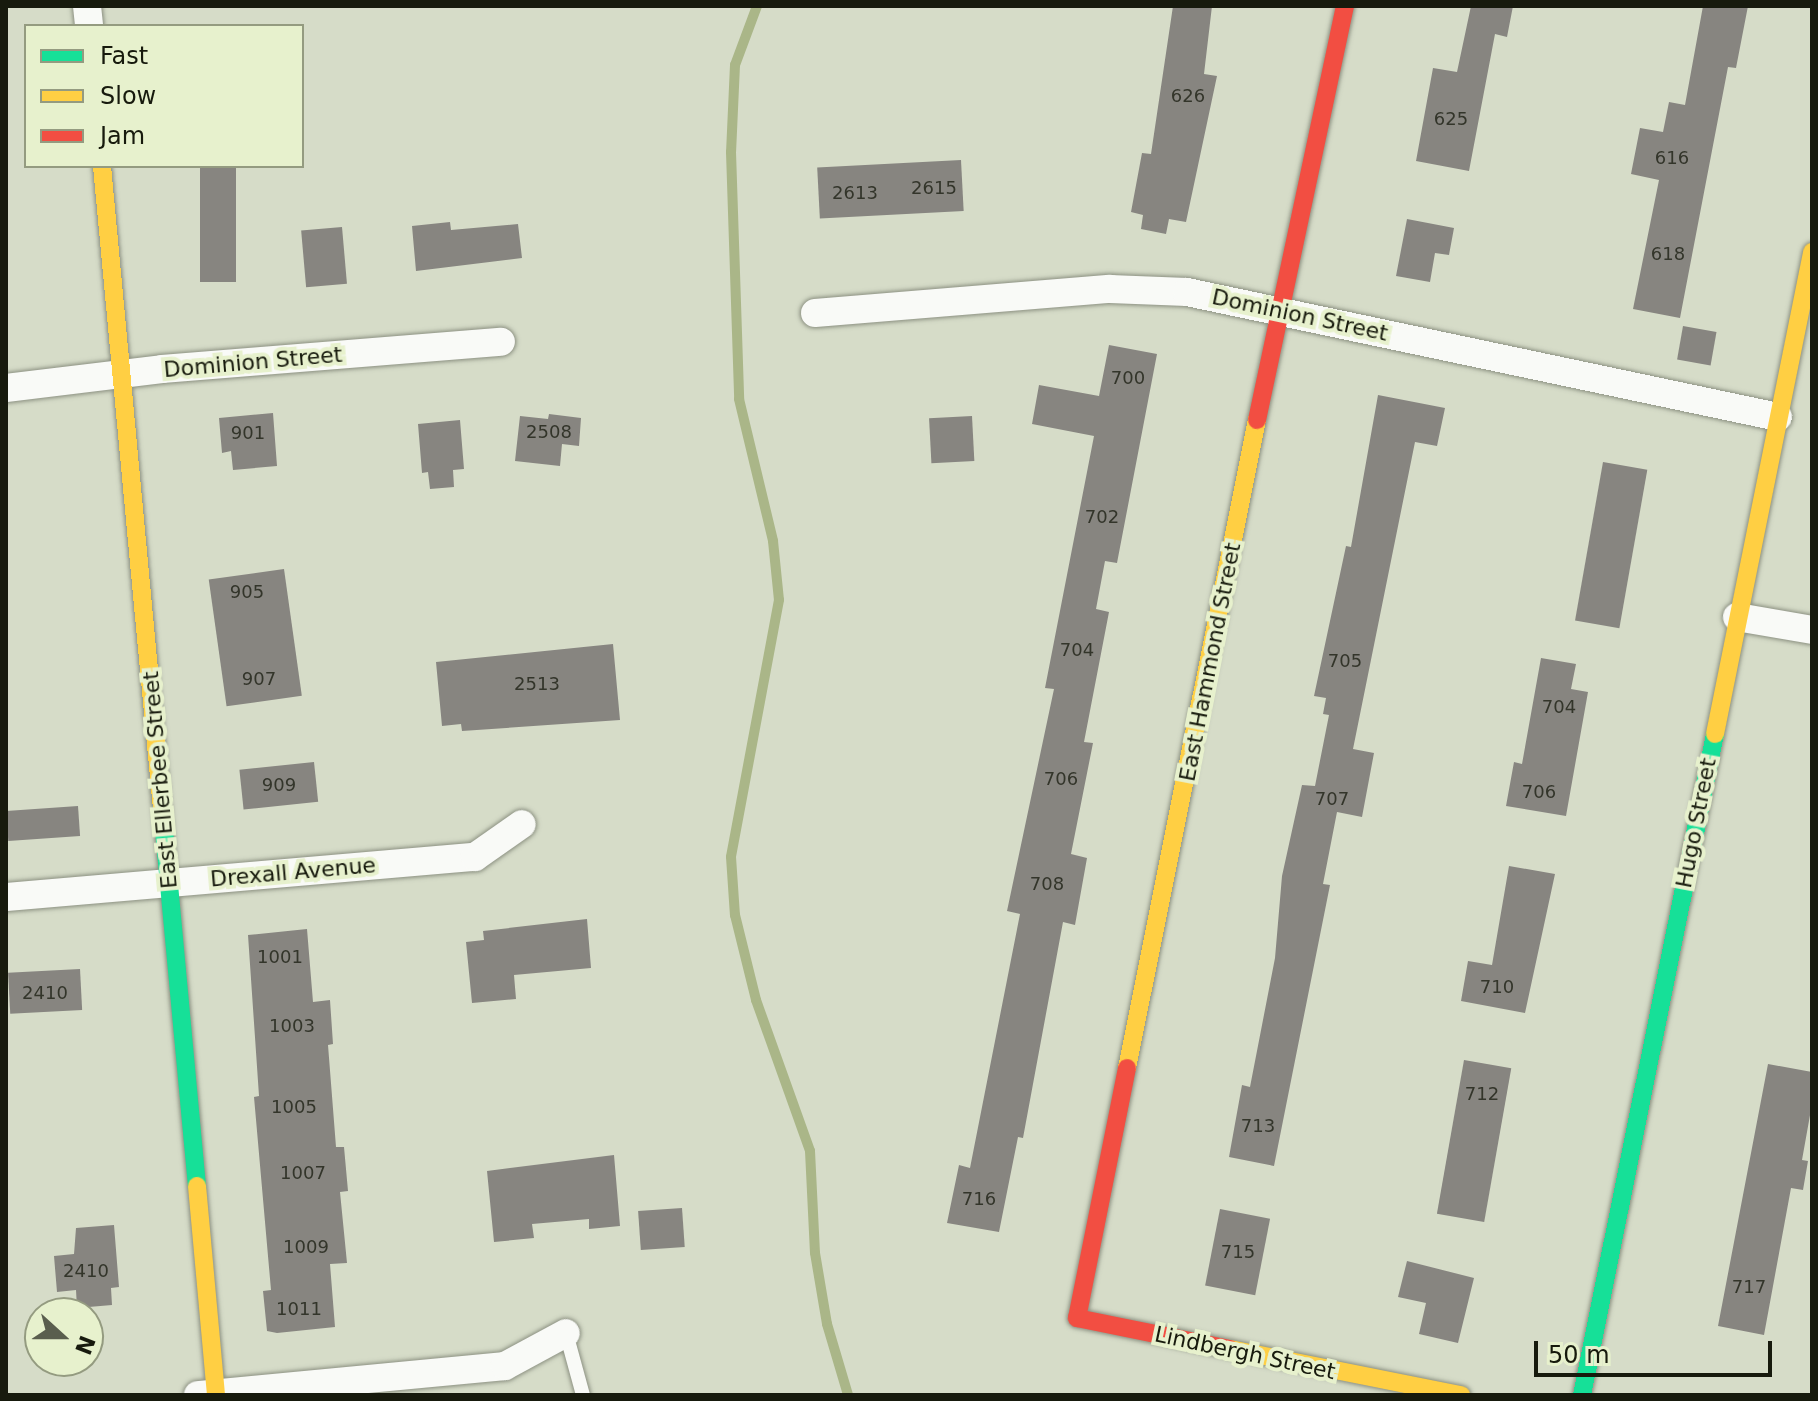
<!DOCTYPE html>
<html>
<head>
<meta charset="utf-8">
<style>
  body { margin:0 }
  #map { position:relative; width:1818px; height:1401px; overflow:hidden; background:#d6dcc8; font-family:"DejaVu Sans",sans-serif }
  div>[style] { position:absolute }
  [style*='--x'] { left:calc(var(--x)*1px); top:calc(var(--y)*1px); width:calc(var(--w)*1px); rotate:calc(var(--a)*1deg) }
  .stream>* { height:10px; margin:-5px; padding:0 5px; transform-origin:5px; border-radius:5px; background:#aab688 }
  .building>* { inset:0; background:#878580; transform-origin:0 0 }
  .roads { filter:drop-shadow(0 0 2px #8c9182) drop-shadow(0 0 2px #8c9182) }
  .lane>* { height:14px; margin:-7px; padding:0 7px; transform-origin:7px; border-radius:7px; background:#f9faf7 }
  .street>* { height:28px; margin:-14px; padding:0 14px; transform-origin:14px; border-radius:14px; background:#f9faf7 }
  .fast>* { height:18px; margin:-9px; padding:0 9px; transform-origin:9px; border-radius:9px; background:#16e098 }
  .slow>* { height:18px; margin:-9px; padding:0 9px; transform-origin:9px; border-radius:9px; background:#ffcf43 }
  .jam>* { height:18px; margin:-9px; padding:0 9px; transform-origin:9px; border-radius:9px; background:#f24e42 }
  span { translate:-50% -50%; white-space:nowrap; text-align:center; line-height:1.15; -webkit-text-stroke:8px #e7f1cd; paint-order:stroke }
  .number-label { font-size:18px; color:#33352a }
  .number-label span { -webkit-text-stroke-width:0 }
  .street-label { font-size:22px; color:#171a0d }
  .frame { position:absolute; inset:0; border:8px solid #171a0d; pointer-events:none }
  .legend { position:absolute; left:24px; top:24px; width:280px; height:144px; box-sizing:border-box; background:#e7f1cd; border:2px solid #949b80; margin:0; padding:10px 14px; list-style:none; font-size:24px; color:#171a0d }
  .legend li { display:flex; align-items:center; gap:16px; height:40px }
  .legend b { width:40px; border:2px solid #949b80 }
  .north { position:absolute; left:24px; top:1297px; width:80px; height:80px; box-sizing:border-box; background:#e7f1cd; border:2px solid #949b80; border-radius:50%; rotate:111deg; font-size:22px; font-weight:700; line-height:32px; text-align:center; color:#171a0d }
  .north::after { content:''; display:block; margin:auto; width:28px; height:36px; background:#5a5e4e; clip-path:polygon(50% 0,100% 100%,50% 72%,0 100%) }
  .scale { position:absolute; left:1534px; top:1341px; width:238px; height:36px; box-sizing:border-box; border:4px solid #171a0d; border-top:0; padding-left:10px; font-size:24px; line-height:28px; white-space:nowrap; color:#171a0d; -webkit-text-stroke:6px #e7f1cd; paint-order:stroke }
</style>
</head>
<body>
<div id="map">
  <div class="stream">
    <div style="--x:757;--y:6;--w:63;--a:110.4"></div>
    <div style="--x:735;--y:65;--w:87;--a:92.6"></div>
    <div style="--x:731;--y:152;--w:247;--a:88.1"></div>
    <div style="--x:739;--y:399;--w:146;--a:76.5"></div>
    <div style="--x:773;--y:541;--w:59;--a:84.2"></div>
    <div style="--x:779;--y:600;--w:261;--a:100.6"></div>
    <div style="--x:731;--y:857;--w:58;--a:86.1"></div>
    <div style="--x:735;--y:915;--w:88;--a:76.1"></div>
    <div style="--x:756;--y:1000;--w:160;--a:70.3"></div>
    <div style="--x:810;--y:1151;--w:102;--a:87.2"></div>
    <div style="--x:815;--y:1253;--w:72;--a:80.4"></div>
    <div style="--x:827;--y:1324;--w:74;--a:73.5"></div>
  </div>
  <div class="building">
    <div style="clip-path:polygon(1173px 6px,1212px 6px,1204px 74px,1217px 76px,1186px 222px,1169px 219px,1166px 234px,1141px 229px,1143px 215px,1131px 212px,1142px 153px,1151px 154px)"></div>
    <div style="clip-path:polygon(1471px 6px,1513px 6px,1507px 37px,1495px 34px,1469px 171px,1416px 161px,1433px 68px,1457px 72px)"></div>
    <div style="clip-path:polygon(1703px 6px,1748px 6px,1736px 68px,1728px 67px,1680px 318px,1633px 309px,1659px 180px,1631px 174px,1640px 128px,1663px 132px,1669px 102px,1685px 105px)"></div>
    <div style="left:961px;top:160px;width:51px;height:144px;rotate:87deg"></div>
    <div style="left:200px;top:166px;width:36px;height:116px"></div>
    <div style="clip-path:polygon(1407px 219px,1454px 228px,1449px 255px,1435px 253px,1430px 282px,1396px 276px)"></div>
    <div style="clip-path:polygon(450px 222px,451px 230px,518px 224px,522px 258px,416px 271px,412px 226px)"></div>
    <div style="left:342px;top:227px;width:57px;height:41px;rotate:85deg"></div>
    <div style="left:1683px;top:326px;width:34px;height:34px;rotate:10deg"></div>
    <div style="clip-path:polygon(1109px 345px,1157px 354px,1117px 563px,1105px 561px,1096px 609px,1109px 612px,1084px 742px,1093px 743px,1071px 854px,1087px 858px,1075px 925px,1063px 922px,1023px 1138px,1018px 1137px,999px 1232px,947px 1223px,959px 1165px,970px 1168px,1020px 914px,1007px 911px,1054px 689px,1045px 688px,1094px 436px,1032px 424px,1039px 385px,1099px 396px)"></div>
    <div style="clip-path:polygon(1378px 395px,1445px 408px,1437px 446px,1415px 442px,1353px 749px,1374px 753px,1362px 817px,1337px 812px,1323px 884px,1330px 885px,1274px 1166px,1229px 1157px,1242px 1085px,1250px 1087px,1275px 958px,1282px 876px,1302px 785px,1315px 786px,1329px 715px,1323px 714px,1326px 698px,1314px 696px,1346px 546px,1351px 547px)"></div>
    <div style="clip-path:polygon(273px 413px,277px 466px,233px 470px,231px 451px,222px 453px,219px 418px)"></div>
    <div style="clip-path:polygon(549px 414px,581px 418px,579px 446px,562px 444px,560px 466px,515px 461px,520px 416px,548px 419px)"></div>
    <div style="left:972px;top:416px;width:45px;height:43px;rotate:87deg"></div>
    <div style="clip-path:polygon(460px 420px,464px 469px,453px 470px,454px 487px,430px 489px,428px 472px,422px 473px,418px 424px)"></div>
    <div style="left:1603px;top:462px;width:45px;height:161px;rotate:10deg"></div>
    <div style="left:284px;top:569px;width:128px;height:76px;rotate:82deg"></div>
    <div style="clip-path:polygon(613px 644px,620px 720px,462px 731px,461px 724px,442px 726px,436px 662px)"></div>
    <div style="clip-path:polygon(1541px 658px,1576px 664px,1571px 689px,1588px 692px,1566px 816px,1506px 806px,1514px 762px,1522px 764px)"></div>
    <div style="left:314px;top:762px;width:40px;height:75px;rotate:84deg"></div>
    <div style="left:78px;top:806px;width:30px;height:72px;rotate:86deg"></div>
    <div style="clip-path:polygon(1509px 866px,1555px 874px,1525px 1013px,1461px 1001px,1468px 961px,1492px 965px)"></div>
    <div style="clip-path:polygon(587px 919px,591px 968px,514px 975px,516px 999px,472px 1003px,466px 942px,484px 940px,483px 931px)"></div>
    <div style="clip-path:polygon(307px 929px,313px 1002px,330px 1000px,333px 1044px,328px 1045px,336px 1147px,344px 1147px,348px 1191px,340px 1192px,347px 1263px,330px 1264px,335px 1327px,277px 1333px,267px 1331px,263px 1291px,271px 1290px,254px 1097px,259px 1096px,248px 935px)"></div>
    <div style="left:80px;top:969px;width:41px;height:72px;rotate:87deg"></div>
    <div style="left:1464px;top:1060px;width:48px;height:156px;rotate:10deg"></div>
    <div style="clip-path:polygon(1768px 1064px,1812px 1072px,1812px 1104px,1802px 1160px,1808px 1161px,1803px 1190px,1791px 1188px,1764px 1335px,1718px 1326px)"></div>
    <div style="clip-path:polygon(614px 1155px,620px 1226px,589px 1229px,589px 1219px,532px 1224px,534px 1238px,494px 1242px,487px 1171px)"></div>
    <div style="left:682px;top:1208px;width:39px;height:44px;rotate:86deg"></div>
    <div style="left:1220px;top:1209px;width:51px;height:78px;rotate:11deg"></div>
    <div style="clip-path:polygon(114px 1225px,119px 1287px,111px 1288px,112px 1305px,77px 1308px,76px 1290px,57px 1292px,54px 1256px,74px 1254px,76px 1228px)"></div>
    <div style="clip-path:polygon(1407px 1261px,1474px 1278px,1458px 1343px,1419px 1334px,1426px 1303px,1398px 1297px)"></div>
  </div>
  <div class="roads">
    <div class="lane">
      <div style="--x:566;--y:1333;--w:64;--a:74.7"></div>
    </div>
    <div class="street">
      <div style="--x:87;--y:6;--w:20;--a:84"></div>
      <div style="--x:815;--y:313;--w:296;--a:-4.7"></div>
      <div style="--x:1110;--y:289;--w:77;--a:2.2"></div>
      <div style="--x:1187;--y:292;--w:604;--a:11.94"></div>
      <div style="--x:6;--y:388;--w:157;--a:-6.9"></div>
      <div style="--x:162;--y:369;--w:340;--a:-4.6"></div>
      <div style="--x:1737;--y:617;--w:76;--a:9.8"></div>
      <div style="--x:6;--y:897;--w:471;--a:-4.9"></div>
      <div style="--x:475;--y:857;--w:57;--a:-35.1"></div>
      <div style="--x:198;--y:1395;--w:308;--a:-5.4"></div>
      <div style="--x:505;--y:1366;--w:69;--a:-28.4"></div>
    </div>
    <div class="fast">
      <div style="--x:162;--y:809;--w:379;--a:84.7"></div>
      <div style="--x:1582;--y:1395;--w:674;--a:-78.62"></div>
    </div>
    <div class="slow">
      <div style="--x:102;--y:166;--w:646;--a:84.67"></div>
      <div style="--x:1715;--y:734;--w:492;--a:-78.6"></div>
      <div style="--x:1127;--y:1068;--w:661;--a:-78.66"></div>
      <div style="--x:197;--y:1186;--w:210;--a:84.8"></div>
      <div style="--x:1230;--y:1349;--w:236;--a:11.3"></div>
    </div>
    <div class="jam">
      <div style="--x:1257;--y:420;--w:423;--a:-78"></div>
      <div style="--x:1127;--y:1068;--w:255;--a:101.3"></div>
      <div style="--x:1077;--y:1318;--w:156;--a:11.5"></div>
    </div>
  </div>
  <div class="number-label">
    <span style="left:1188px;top:96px">626</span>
    <span style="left:1451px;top:119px">625</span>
    <span style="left:1672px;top:158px">616</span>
    <span style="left:934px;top:188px">2615</span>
    <span style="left:855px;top:193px">2613</span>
    <span style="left:1668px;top:254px">618</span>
    <span style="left:1128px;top:378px">700</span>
    <span style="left:549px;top:432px">2508</span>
    <span style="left:248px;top:433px">901</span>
    <span style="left:1102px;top:517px">702</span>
    <span style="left:247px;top:592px">905</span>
    <span style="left:1077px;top:650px">704</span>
    <span style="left:1345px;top:661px">705</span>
    <span style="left:259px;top:679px">907</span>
    <span style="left:537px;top:684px">2513</span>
    <span style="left:1559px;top:707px">704</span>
    <span style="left:1061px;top:779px">706</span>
    <span style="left:279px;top:785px">909</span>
    <span style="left:1539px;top:792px">706</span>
    <span style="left:1332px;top:799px">707</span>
    <span style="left:1047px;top:884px">708</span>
    <span style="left:280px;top:957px">1001</span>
    <span style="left:1497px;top:987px">710</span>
    <span style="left:45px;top:993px">2410</span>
    <span style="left:292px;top:1026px">1003</span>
    <span style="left:1482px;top:1094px">712</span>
    <span style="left:294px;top:1107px">1005</span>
    <span style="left:1258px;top:1126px">713</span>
    <span style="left:303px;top:1173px">1007</span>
    <span style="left:979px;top:1199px">716</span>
    <span style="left:306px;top:1247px">1009</span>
    <span style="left:1238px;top:1252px">715</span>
    <span style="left:86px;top:1271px">2410</span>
    <span style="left:1749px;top:1287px">717</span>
    <span style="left:299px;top:1309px">1011</span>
  </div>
  <div class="street-label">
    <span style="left:1300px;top:315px;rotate:12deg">Dominion Street</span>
    <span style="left:253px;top:362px;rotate:-5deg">Dominion Street</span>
    <span style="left:1210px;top:662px;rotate:-79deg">East Hammond Street</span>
    <span style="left:160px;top:780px;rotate:-95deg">East Ellerbee Street</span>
    <span style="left:1696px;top:823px;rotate:-79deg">Hugo Street</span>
    <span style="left:293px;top:872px;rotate:-5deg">Drexall Avenue</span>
    <span style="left:1245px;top:1353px;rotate:12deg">Lindbergh Street</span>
  </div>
  <div class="frame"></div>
  <ul class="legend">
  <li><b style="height:10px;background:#16e098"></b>Fast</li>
  <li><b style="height:10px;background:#ffcf43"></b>Slow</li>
  <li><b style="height:10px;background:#f24e42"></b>Jam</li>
  </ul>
  <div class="north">N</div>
  <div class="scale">50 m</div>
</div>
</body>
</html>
